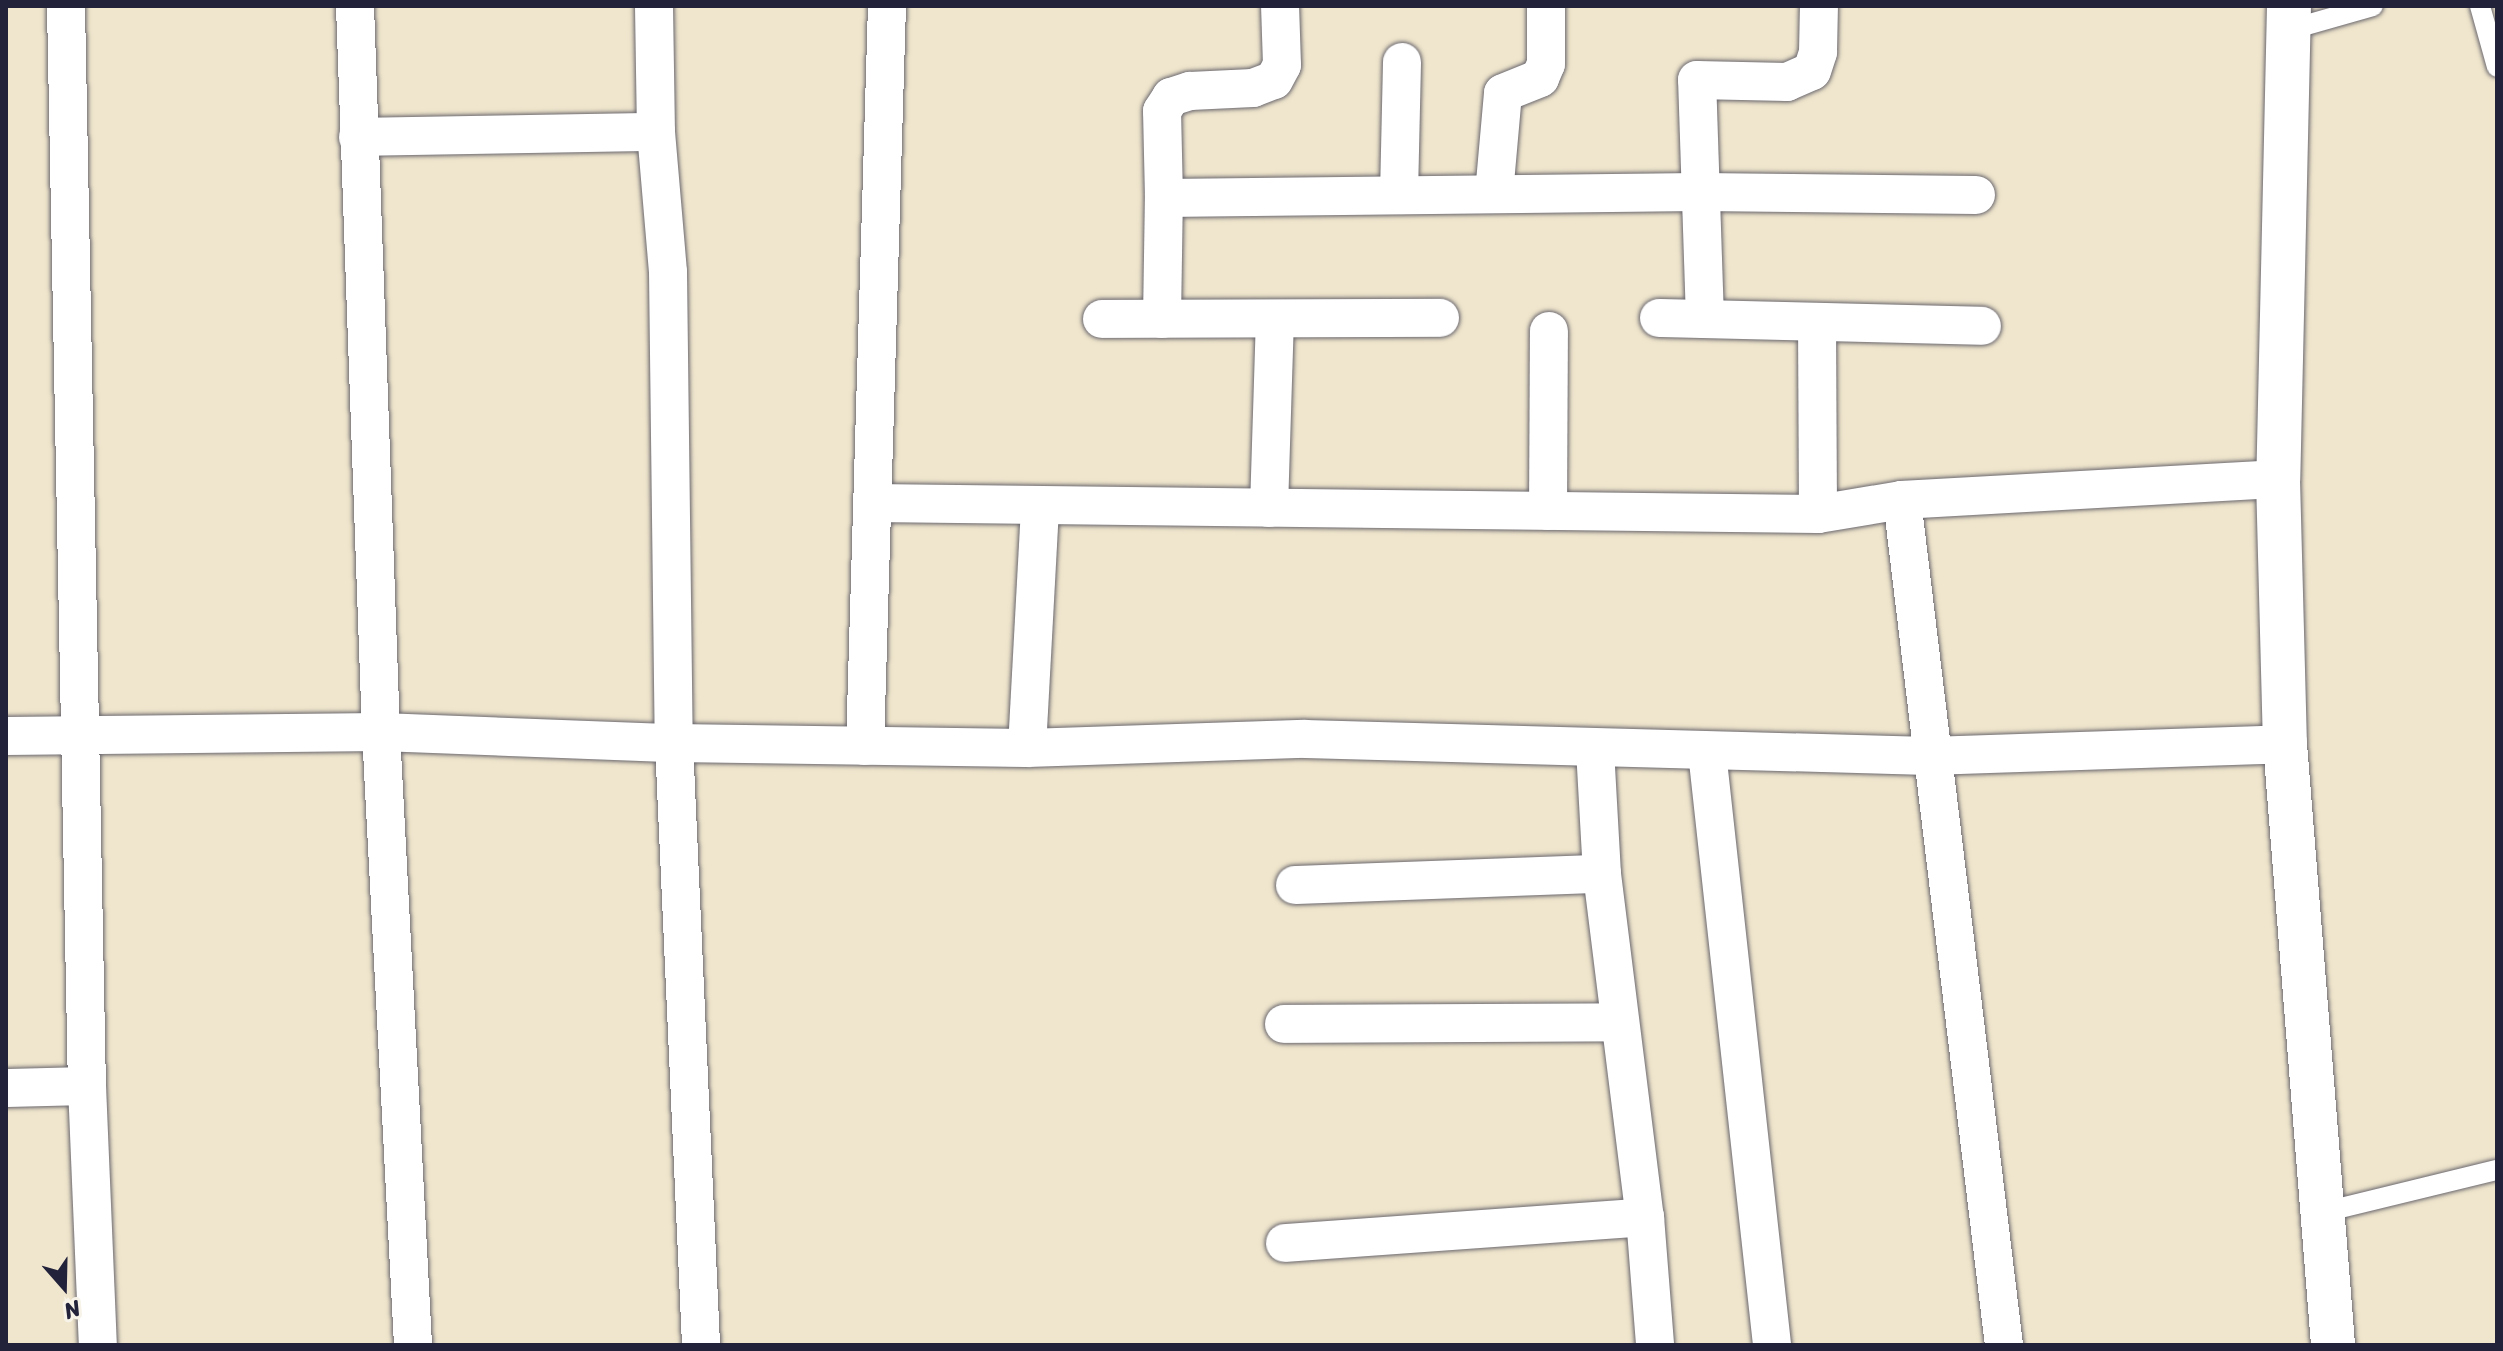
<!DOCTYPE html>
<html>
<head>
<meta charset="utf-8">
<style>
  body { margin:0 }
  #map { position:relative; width:2503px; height:1351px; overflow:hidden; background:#f0e6cd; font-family:Sriracha,sans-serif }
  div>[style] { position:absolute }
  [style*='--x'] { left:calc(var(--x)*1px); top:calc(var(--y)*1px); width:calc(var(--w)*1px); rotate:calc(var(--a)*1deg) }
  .roads { filter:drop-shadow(0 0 2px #6a676e) drop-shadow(0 0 2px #6a676e) }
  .service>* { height:20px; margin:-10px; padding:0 10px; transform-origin:10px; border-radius:10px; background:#fff }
  .minor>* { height:38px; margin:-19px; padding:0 19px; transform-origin:19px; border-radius:19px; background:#fff }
  .tertiary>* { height:44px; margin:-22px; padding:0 22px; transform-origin:22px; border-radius:22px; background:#fff }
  span { translate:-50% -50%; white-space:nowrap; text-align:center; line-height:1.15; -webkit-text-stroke:8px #f7f3e8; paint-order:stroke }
  .frame { position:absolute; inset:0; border:8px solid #22223b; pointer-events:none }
  .north { position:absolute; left:24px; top:1247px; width:80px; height:80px; -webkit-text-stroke:6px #f7f3e8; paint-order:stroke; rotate:160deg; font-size:22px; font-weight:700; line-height:32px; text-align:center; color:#22223b }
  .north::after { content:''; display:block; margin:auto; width:28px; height:36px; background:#22223b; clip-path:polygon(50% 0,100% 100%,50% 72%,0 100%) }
</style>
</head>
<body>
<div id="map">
  <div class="roads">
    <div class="service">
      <div style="--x:2480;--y:6;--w:63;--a:74.4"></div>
      <div style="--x:2289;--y:30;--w:87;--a:-15.9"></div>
      <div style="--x:2320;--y:1213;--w:182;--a:-13.7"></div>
    </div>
    <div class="minor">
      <div style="--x:66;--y:6;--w:1080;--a:88.89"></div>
      <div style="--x:87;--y:1086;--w:259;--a:87.6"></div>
      <div style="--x:355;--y:6;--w:726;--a:87.95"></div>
      <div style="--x:381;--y:732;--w:614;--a:87.01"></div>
      <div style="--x:654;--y:6;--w:126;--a:89.1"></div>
      <div style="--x:656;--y:132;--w:141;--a:85.1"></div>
      <div style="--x:668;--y:272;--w:471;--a:89.3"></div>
      <div style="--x:674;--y:743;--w:603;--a:87.43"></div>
      <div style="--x:358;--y:137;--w:298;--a:-1"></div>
      <div style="--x:1494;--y:194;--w:101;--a:-84.9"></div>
      <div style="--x:1503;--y:93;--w:40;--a:-22"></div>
      <div style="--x:1540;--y:78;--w:15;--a:-67"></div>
      <div style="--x:1546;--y:64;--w:58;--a:-90"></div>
      <div style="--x:1399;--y:195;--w:133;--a:-88.7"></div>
      <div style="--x:1164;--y:198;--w:87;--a:-91.3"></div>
      <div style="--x:1162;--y:111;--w:17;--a:-57"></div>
      <div style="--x:1171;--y:97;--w:20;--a:-18"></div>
      <div style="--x:1190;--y:91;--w:63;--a:-2.7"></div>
      <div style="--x:1253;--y:88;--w:22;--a:-21"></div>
      <div style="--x:1274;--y:80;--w:17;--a:-62"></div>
      <div style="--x:1282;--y:65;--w:59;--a:-91.9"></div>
      <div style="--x:1659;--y:318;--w:323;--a:1.4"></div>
      <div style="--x:1102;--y:319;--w:338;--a:-0.2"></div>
      <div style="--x:1162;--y:319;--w:121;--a:-89.1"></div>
      <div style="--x:1164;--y:198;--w:536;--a:-0.64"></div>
      <div style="--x:1700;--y:192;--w:276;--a:0.6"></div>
      <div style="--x:1705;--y:319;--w:239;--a:-91.9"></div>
      <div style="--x:1697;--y:80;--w:90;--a:1.3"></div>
      <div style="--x:1787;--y:82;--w:27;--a:-24"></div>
      <div style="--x:1812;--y:71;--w:20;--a:-72"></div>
      <div style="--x:1818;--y:52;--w:46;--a:-88.8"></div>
      <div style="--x:1817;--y:322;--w:192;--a:89.7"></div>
      <div style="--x:1902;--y:500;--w:851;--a:83.12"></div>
      <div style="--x:872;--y:503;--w:946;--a:0.67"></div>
      <div style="--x:1818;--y:514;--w:85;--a:-9.5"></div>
      <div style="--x:1902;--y:500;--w:377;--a:-3.2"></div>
      <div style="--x:1269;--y:508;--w:189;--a:-88.2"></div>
      <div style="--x:1548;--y:511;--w:180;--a:-89.7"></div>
      <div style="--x:6;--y:736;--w:375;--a:-0.6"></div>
      <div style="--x:381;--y:732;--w:293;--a:2.2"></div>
      <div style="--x:674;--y:743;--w:353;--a:0.8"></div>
      <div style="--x:1027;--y:748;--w:278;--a:-1.9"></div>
      <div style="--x:1305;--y:739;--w:624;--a:1.56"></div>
      <div style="--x:1929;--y:756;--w:356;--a:-1.9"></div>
      <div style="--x:865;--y:746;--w:740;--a:-88.3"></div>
      <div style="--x:1027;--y:748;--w:243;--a:-86.9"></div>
      <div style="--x:1595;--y:749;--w:125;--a:86.8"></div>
      <div style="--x:1602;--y:874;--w:346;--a:82.9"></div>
      <div style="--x:1645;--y:1217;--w:128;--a:85.5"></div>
      <div style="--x:1707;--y:752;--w:597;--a:83.74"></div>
      <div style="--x:1295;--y:885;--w:307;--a:-2.1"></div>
      <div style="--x:1284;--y:1024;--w:335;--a:-0.3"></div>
      <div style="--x:6;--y:1088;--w:81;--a:-1.4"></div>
      <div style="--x:1285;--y:1243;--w:361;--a:-4.1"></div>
    </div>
    <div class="tertiary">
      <div style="--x:2289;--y:6;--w:473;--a:91.3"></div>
      <div style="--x:2278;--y:479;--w:265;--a:88.5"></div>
      <div style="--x:2285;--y:744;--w:603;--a:85.43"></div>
    </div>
  </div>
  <div class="frame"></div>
  <div class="north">N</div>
</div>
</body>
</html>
